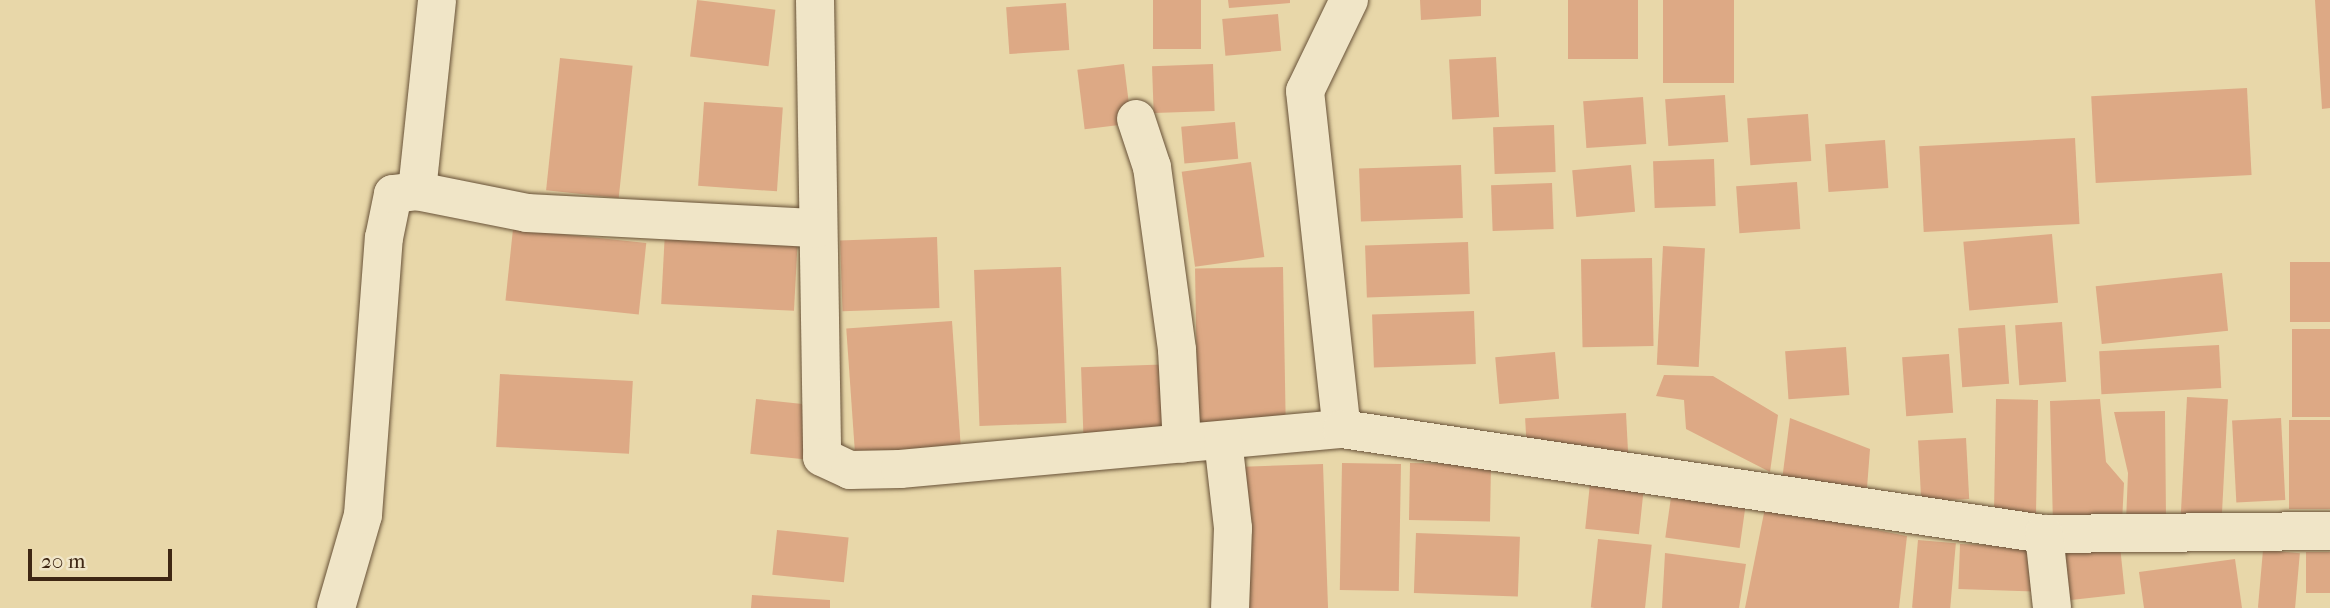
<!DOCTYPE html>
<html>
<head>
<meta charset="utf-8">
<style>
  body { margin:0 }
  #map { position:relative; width:2330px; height:608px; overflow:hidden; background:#e8d7a9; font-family:"IM FELL French Canon",serif }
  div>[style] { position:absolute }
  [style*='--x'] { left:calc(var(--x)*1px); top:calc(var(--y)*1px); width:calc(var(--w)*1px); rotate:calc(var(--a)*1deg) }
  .building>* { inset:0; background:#dda985; transform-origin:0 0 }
  .roads { filter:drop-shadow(0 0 2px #685238) drop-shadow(0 0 2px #685238) }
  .minor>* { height:38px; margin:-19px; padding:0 19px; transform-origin:19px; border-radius:19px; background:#f0e5c7 }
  span { translate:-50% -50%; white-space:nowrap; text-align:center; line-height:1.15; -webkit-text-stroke:7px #f0e5c7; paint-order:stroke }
  .scale { position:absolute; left:28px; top:549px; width:144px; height:32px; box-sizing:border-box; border:4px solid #3e2613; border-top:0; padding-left:9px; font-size:21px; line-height:24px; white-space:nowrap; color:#3e2613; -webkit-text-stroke:5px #f0e5c7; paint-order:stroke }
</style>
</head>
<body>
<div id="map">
  <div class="building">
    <div style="left:697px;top:0;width:79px;height:57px;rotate:7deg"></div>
    <div style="left:1153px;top:0;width:48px;height:49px"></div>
    <div style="clip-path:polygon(1228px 0,1290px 0,1290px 3px,1229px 8px)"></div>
    <div style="clip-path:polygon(1420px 0,1481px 0,1481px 16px,1421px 20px)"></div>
    <div style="left:1568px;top:0;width:70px;height:59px"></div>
    <div style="left:1663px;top:0;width:71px;height:83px"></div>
    <div style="clip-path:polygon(2315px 0,2330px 0,2330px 108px,2322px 109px)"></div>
    <div style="left:1066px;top:3px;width:47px;height:60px;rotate:86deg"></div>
    <div style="left:1278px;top:14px;width:37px;height:56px;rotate:85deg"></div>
    <div style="left:1496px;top:57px;width:60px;height:47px;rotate:87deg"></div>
    <div style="left:560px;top:58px;width:73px;height:133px;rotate:6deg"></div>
    <div style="left:1124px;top:64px;width:60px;height:47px;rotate:83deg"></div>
    <div style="left:1213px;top:64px;width:47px;height:61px;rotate:88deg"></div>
    <div style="left:2247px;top:88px;width:87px;height:156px;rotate:87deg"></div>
    <div style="left:1725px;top:95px;width:47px;height:60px;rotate:86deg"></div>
    <div style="left:1643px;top:97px;width:47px;height:60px;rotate:86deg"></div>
    <div style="left:704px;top:102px;width:79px;height:84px;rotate:4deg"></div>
    <div style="left:1808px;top:114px;width:47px;height:61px;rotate:86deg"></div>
    <div style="left:1235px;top:122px;width:37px;height:54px;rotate:85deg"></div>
    <div style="left:1554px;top:125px;width:47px;height:61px;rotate:88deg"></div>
    <div style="left:2075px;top:138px;width:86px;height:156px;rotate:87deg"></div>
    <div style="left:1885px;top:140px;width:48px;height:60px;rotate:86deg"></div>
    <div style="left:1714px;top:159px;width:47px;height:61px;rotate:88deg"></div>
    <div style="left:1251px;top:162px;width:96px;height:70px;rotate:82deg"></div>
    <div style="left:1461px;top:165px;width:53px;height:102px;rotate:88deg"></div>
    <div style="left:1631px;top:165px;width:47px;height:59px;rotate:85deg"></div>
    <div style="left:1797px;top:182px;width:47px;height:61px;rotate:86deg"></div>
    <div style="left:1552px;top:183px;width:46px;height:61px;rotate:88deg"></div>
    <div style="left:513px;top:229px;width:134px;height:72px;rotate:6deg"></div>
    <div style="left:665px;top:231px;width:133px;height:73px;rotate:3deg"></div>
    <div style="left:2052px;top:234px;width:69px;height:89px;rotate:85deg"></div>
    <div style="left:937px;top:237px;width:71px;height:97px;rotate:88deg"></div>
    <div style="left:1468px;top:242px;width:52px;height:103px;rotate:88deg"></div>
    <div style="left:1663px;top:246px;width:42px;height:119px;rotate:3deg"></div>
    <div style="left:1652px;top:258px;width:88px;height:71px;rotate:89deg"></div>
    <div style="left:2330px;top:262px;width:60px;height:40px;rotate:90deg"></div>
    <div style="left:1061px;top:267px;width:156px;height:87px;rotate:88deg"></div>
    <div style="left:1283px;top:267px;width:157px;height:88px;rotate:89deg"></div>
    <div style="left:2222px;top:273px;width:58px;height:127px;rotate:84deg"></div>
    <div style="left:1474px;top:311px;width:53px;height:102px;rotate:88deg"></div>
    <div style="left:952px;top:321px;width:127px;height:106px;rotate:86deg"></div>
    <div style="left:2062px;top:322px;width:60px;height:47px;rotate:86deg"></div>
    <div style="left:2005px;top:325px;width:59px;height:47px;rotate:86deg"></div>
    <div style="left:2330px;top:329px;width:88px;height:38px;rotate:90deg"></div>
    <div style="left:2219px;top:345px;width:43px;height:120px;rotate:87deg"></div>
    <div style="left:1846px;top:347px;width:48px;height:61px;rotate:86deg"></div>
    <div style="left:1555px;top:352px;width:47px;height:60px;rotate:85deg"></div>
    <div style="left:1949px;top:354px;width:59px;height:47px;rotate:86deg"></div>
    <div style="left:1177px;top:364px;width:70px;height:96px;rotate:88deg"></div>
    <div style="left:500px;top:374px;width:133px;height:73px;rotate:3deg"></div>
    <div style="clip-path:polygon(1664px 375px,1713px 376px,1778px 415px,1770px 472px,1686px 429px,1684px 400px,1656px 396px)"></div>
    <div style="left:2187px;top:397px;width:41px;height:119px;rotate:3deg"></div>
    <div style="left:756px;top:399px;width:54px;height:55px;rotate:6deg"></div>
    <div style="left:1996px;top:399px;width:42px;height:118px;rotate:1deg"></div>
    <div style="clip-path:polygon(2100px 399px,2106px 462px,2124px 483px,2122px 522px,2053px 525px,2050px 401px)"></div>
    <div style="clip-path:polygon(2165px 411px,2166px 518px,2126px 522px,2128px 473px,2114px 412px)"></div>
    <div style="left:1626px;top:413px;width:52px;height:101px;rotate:87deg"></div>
    <div style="clip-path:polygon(1790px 418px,1870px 449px,1866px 501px,1781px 488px)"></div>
    <div style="left:2281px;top:418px;width:82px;height:49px;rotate:87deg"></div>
    <div style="left:2330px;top:420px;width:89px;height:41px;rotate:90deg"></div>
    <div style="left:1966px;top:438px;width:61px;height:48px;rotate:87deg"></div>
    <div style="left:1342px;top:463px;width:59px;height:127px;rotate:1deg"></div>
    <div style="left:1410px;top:463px;width:81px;height:57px;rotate:1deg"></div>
    <div style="left:1323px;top:464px;width:144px;height:87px;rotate:88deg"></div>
    <div style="left:1591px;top:474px;width:54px;height:55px;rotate:6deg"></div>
    <div style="left:1672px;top:490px;width:75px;height:48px;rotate:8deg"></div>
    <div style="clip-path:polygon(1765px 508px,1907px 536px,1899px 608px,1745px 608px)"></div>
    <div style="left:777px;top:530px;width:72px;height:45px;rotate:6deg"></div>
    <div style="left:1416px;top:533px;width:104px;height:60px;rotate:2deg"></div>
    <div style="left:1598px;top:539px;width:54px;height:69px;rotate:6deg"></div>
    <div style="left:1918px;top:540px;width:38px;height:68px;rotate:5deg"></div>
    <div style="left:1960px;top:544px;width:78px;height:45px;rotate:2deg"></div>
    <div style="clip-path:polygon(2055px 544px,2120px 546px,2125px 594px,2062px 601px)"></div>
    <div style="left:2263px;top:550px;width:37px;height:58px;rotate:5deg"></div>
    <div style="left:2306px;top:552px;width:24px;height:41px"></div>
    <div style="clip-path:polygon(1665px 553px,1746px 564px,1739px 608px,1662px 608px)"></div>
    <div style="clip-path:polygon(2235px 559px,2242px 608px,2144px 608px,2139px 572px)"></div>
    <div style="clip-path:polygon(752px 595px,830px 600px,830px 608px,751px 608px)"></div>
  </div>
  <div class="roads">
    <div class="minor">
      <div style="--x:815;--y:0;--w:457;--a:89.1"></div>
      <div style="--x:822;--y:457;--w:31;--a:25"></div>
      <div style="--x:850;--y:470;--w:50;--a:-1.1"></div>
      <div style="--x:900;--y:469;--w:444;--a:-5.2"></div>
      <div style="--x:1349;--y:0;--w:101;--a:115.8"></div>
      <div style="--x:1305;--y:91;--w:340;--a:83.8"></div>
      <div style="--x:1342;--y:429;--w:710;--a:8.51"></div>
      <div style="--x:2044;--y:534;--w:286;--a:-0.6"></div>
      <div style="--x:1136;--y:119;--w:51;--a:71.6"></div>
      <div style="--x:1152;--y:167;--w:185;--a:82.2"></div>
      <div style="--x:1177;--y:350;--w:94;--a:87"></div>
      <div style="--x:417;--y:191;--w:192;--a:-84"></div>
      <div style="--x:1223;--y:440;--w:89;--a:83.5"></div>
      <div style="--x:1233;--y:528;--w:80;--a:92.1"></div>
      <div style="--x:2044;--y:534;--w:74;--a:83.8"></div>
      <div style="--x:336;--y:608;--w:97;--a:-73.8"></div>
      <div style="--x:363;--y:515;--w:278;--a:-85.7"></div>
      <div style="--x:384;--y:238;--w:45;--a:-78.4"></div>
      <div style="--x:393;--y:194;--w:24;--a:-7"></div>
      <div style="--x:417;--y:191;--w:112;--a:11.3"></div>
      <div style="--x:527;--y:213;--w:291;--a:3"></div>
    </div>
  </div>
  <div class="scale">20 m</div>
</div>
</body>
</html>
